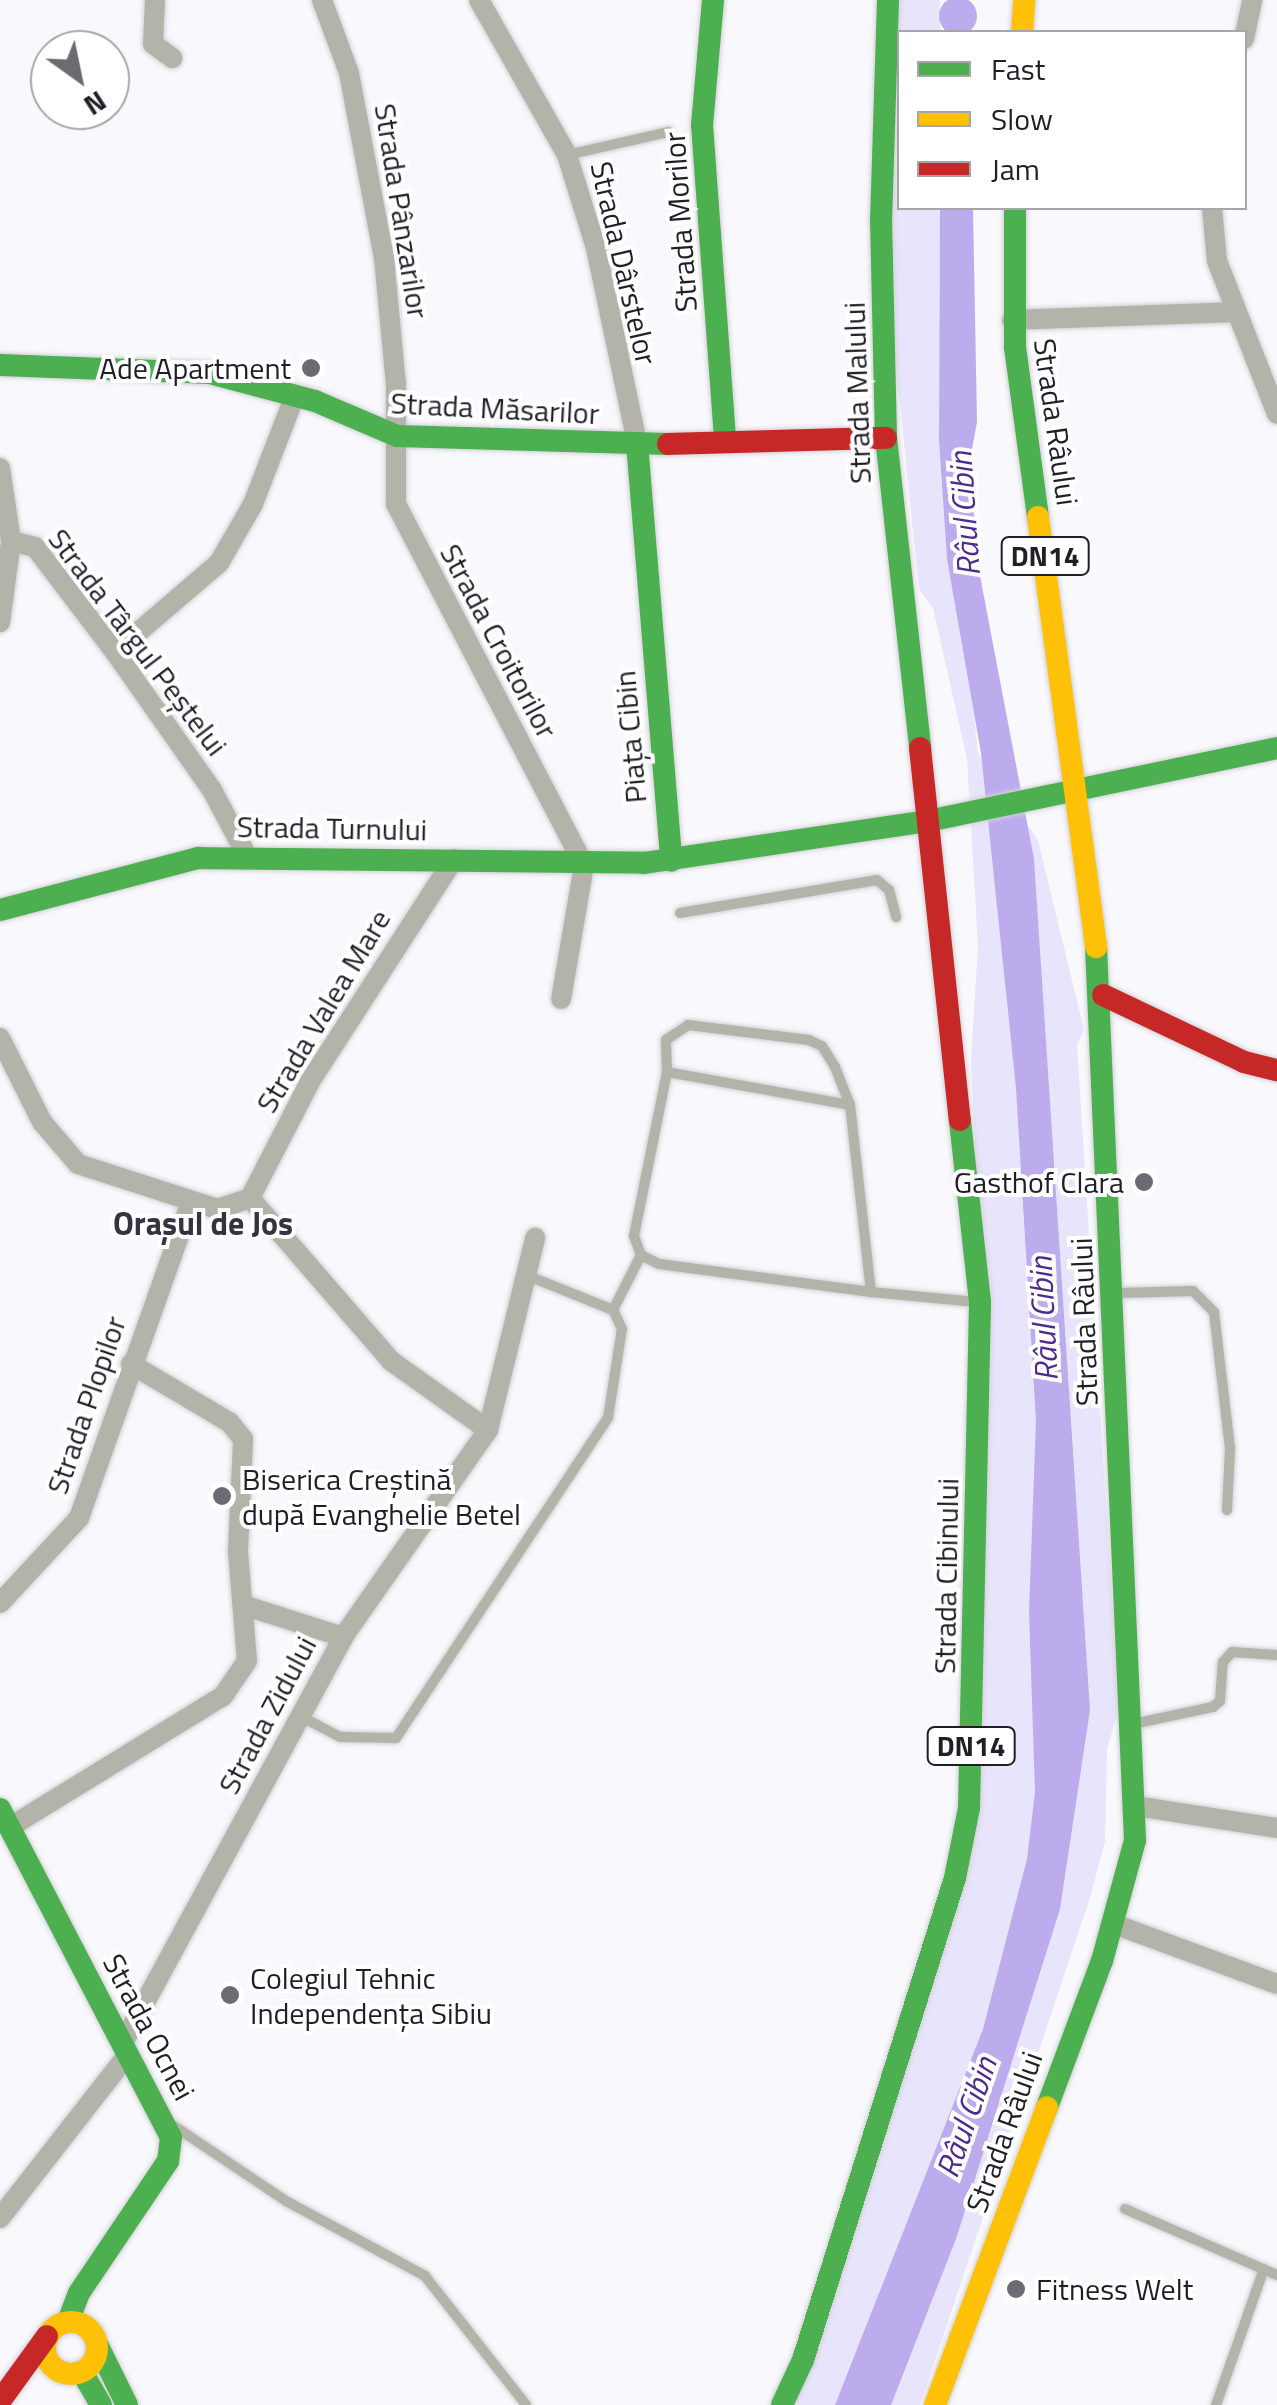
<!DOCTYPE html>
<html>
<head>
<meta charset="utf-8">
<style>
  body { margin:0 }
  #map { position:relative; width:1277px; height:2405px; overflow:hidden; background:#f8f8fd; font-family:"Titillium Web",sans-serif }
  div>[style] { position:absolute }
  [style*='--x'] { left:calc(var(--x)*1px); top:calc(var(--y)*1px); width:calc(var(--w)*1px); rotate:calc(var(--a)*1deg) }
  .green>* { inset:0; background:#e8e4fb }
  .water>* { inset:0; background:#bcaced }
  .round { border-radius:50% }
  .roads { filter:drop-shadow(0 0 2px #d2d2d6) drop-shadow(0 0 2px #d2d2d6) }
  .lane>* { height:10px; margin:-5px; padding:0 5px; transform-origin:5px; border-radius:5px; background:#b4b3aa }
  .street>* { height:20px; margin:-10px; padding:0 10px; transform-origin:10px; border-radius:10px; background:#b4b3aa }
  .fast>* { height:22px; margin:-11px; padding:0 11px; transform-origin:11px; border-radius:11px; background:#4caf50 }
  .slow>* { height:22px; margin:-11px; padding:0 11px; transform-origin:11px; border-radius:11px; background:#ffc107 }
  .slow>.ring { margin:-11px; padding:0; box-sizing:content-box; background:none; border:22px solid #ffc107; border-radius:50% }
  .jam>* { height:22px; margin:-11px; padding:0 11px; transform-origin:11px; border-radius:11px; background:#c62828 }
  .dots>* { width:28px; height:28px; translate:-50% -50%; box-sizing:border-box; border:5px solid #fff; border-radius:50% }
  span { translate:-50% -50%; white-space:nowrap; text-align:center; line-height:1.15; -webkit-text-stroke:8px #fff; paint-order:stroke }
  .shield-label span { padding:2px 8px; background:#fff; border:2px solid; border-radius:8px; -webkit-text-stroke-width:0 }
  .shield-label { font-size:28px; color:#201f27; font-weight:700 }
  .street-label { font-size:30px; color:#201f27 }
  .poi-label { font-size:30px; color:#201f27 }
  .right { translate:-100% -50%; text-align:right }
  .left { translate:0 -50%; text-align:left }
  .water-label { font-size:32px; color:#4e2990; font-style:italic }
  .neighbourhood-label { font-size:32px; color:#353242; font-weight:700 }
  .legend { position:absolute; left:897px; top:30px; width:350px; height:180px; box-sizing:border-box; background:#fff; border:2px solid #a6a5a9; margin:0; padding:12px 18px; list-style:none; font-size:30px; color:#201f27 }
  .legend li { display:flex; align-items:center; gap:20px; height:50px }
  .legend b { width:50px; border:2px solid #a6a5a9 }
  .north { position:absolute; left:30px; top:30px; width:100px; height:100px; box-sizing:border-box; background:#fff; border:2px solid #a6a5a9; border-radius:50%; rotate:147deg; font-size:28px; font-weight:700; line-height:40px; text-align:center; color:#201f27 }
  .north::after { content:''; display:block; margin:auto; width:35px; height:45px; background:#6c6b72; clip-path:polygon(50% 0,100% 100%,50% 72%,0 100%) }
</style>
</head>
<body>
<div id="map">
  <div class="green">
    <div style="clip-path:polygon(888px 0,940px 0,940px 32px,900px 32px,900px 208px,940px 208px,939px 441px,947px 559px,966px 641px,978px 754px,1038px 840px,1084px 1030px,1077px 1045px,1119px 1708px,1107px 1749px,1105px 1841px,1090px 1898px,920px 2405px,783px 2405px,965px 1837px,982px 1302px,971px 1060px,978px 945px,967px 759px,933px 608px,919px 589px,881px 218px)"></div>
  </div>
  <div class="water">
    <div class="round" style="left:939px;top:-3px;width:38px;height:38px"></div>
    <div style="clip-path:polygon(940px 208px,973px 208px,977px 422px,970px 460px,977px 560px,1034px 859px,1090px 1710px,1060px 1909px,956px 2239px,891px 2405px,835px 2405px,983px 2029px,1027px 1859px,1035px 1792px,1029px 1611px,1036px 1420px,1016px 1088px,981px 753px,947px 559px,939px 441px)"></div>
  </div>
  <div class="roads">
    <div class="lane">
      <div style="--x:567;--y:155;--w:104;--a:-12.8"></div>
      <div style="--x:680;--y:913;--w:200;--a:-9.5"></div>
      <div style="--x:877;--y:880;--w:16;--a:40"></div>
      <div style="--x:889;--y:890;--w:28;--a:75"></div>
      <div style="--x:667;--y:1072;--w:32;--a:-92"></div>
      <div style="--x:666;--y:1040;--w:27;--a:-34"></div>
      <div style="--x:688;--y:1025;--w:122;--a:7.1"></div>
      <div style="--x:809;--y:1040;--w:14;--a:25"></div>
      <div style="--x:822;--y:1046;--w:25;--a:58"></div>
      <div style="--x:835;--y:1067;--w:41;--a:68.5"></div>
      <div style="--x:871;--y:1292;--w:188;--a:-96.4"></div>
      <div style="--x:850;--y:1105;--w:186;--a:-169.8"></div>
      <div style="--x:667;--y:1072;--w:167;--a:101.4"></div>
      <div style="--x:634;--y:1236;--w:20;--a:70"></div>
      <div style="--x:641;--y:1255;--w:20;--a:27"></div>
      <div style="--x:659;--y:1264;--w:214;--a:7.5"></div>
      <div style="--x:871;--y:1292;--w:106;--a:5.4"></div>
      <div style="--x:1119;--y:1293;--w:74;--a:-1.5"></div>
      <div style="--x:1193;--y:1291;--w:30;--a:45"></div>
      <div style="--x:1214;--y:1312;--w:138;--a:83.3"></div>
      <div style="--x:1230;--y:1449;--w:61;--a:92.8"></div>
      <div style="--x:613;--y:1310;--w:62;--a:-63"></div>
      <div style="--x:300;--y:1716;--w:45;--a:27.7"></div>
      <div style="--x:340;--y:1737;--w:56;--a:1"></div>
      <div style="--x:396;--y:1738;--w:384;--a:-56.5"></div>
      <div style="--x:608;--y:1418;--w:90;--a:-81.1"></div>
      <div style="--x:622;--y:1329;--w:21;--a:-115"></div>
      <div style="--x:613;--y:1310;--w:94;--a:-158.1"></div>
      <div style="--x:1133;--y:1724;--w:82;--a:-12"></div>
      <div style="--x:1213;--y:1707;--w:9;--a:-41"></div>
      <div style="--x:1220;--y:1701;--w:39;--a:-86"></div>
      <div style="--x:1223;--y:1662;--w:13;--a:-48"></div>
      <div style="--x:1232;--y:1652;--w:45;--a:3.8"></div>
      <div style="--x:174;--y:2126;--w:135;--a:33.8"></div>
      <div style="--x:286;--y:2201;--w:158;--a:28.3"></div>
      <div style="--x:425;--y:2276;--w:164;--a:51.9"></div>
      <div style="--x:1125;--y:2209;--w:166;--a:23.5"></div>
      <div style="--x:1216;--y:2405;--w:144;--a:-70.6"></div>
    </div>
    <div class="street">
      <div style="--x:155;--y:0;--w:44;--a:92.6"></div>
      <div style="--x:153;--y:44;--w:24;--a:36"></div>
      <div style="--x:322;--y:0;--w:78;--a:69.7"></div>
      <div style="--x:349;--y:73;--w:188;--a:79.3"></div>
      <div style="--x:384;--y:258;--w:127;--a:84.6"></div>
      <div style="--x:396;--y:384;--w:120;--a:90"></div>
      <div style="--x:396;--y:504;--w:407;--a:62.5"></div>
      <div style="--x:584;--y:865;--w:136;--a:99.7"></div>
      <div style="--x:479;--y:0;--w:178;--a:60.4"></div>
      <div style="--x:567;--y:155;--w:97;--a:72.7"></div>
      <div style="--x:596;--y:248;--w:199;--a:78.1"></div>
      <div style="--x:1244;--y:39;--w:40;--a:-78"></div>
      <div style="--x:1212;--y:208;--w:53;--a:84.6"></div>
      <div style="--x:1217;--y:261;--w:164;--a:68.6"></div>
      <div style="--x:1012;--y:320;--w:224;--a:-2"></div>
      <div style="--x:0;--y:468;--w:74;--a:81.4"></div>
      <div style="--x:11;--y:541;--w:82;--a:97.7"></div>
      <div style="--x:11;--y:541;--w:25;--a:14"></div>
      <div style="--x:35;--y:547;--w:132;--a:52.7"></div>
      <div style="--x:115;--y:652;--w:169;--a:54.9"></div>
      <div style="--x:212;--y:790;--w:75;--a:62.1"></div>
      <div style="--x:115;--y:652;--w:137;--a:-40.6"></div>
      <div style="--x:219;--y:563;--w:68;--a:-60"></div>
      <div style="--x:253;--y:504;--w:117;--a:-68.9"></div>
      <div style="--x:0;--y:1038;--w:94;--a:63.4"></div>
      <div style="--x:42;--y:1122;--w:55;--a:49.4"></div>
      <div style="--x:78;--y:1164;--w:146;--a:17.9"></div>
      <div style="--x:217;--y:1209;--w:35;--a:-18"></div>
      <div style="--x:250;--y:1198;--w:133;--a:-62.7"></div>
      <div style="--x:311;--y:1080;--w:263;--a:-57.1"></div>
      <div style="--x:250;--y:1198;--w:216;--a:49.1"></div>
      <div style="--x:391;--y:1361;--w:119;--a:35.4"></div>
      <div style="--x:0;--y:1603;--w:116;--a:-47.1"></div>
      <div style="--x:79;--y:1518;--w:335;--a:-70.5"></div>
      <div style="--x:243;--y:1605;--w:105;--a:17.7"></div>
      <div style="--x:1135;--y:1806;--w:144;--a:8.8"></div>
      <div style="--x:10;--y:1827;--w:250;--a:-31.6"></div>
      <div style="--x:223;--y:1696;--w:42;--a:-55.6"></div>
      <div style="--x:247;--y:1661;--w:110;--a:-94.7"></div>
      <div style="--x:238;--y:1551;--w:112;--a:-87.4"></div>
      <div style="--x:243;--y:1439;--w:22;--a:-129"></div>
      <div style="--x:229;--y:1422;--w:114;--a:-149.4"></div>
      <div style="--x:1114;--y:1924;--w:174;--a:20.2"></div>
      <div style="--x:123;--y:2043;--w:462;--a:-61.5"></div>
      <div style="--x:343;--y:1637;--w:253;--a:-55"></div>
      <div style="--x:488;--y:1430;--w:198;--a:-76.2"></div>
      <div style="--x:0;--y:2218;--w:208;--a:-52"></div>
    </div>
    <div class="fast">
      <div style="--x:713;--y:0;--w:125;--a:95"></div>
      <div style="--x:702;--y:125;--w:316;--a:85.8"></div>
      <div style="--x:888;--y:0;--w:218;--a:91.8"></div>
      <div style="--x:881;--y:218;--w:220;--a:88.7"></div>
      <div style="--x:886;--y:438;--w:312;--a:83.7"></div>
      <div style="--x:1015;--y:208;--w:139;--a:90"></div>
      <div style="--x:1015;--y:347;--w:172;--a:82.3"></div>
      <div style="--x:0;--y:365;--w:210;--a:2.2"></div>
      <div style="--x:210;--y:373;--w:109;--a:14.9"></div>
      <div style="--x:315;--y:401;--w:89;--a:23.1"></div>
      <div style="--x:397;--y:436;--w:271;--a:1.7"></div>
      <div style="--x:637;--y:443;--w:419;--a:85.3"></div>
      <div style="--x:928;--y:821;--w:357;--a:-11.8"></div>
      <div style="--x:0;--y:910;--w:205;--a:-14.7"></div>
      <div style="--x:198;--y:858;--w:446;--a:0.6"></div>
      <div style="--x:644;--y:863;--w:287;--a:-8.4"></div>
      <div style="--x:0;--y:1809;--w:370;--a:62.5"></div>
      <div style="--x:171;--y:2137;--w:24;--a:97"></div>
      <div style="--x:168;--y:2161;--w:159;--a:124"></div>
      <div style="--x:79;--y:2293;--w:31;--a:111"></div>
      <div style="--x:1047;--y:2107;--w:156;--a:-69.4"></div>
      <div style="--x:1102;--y:1961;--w:125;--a:-74.7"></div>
      <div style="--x:1135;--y:1840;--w:894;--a:-92.5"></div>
      <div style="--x:98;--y:2346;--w:66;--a:63.8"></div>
      <div style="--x:82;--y:2372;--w:38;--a:60"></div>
      <div style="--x:782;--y:2405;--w:50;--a:-65"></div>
      <div style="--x:803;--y:2360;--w:505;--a:-72.5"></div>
      <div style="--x:955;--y:1878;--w:71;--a:-78.7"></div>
      <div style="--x:969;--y:1808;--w:506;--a:-88.75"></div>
      <div style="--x:980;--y:1302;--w:183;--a:-96.3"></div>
    </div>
    <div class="slow">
      <div style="--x:1022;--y:32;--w:32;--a:-86"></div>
      <div style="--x:1038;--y:517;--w:434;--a:82.3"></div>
      <div class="ring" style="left:45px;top:2322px;width:30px;height:30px"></div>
      <div style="--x:935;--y:2405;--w:318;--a:-69.4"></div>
    </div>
    <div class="jam">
      <div style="--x:668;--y:444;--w:218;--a:-1.6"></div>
      <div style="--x:920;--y:748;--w:374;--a:83.9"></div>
      <div style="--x:1103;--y:995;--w:156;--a:25.4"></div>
      <div style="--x:1244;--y:1062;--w:34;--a:14"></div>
      <div style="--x:0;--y:2401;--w:80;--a:-54.1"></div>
    </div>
  </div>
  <div class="dots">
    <div style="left:311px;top:368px;background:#6c6b72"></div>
    <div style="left:1144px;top:1182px;background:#6c6b72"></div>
    <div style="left:222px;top:1496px;background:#6c6b72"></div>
    <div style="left:230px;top:1995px;background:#6c6b72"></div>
    <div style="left:1016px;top:2289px;background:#6c6b72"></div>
  </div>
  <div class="shield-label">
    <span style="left:1045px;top:556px">DN14</span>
    <span style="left:971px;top:1746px">DN14</span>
  </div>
  <div class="street-label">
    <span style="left:402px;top:211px;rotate:81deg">Strada Pânzarilor</span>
    <span style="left:680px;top:222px;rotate:-94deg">Strada Morilor</span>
    <span style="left:624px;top:263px;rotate:77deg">Strada Dârstelor</span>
    <span style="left:857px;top:393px;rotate:-92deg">Strada Malului</span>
    <span style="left:495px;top:408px;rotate:3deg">Strada Măsarilor</span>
    <span style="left:1056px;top:422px;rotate:82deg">Strada Râului</span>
    <span style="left:499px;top:641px;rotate:62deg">Strada Croitorilor</span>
    <span style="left:138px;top:642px;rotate:53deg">Strada Târgul Peștelui</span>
    <span style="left:630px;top:737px;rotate:-95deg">Piața Cibin</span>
    <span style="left:332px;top:828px;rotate:1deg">Strada Turnului</span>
    <span style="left:323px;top:1011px;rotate:-59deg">Strada Valea Mare</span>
    <span style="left:1084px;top:1322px;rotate:-92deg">Strada Râului</span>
    <span style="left:86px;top:1405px;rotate:-71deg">Strada Plopilor</span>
    <span style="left:946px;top:1576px;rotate:-89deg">Strada Cibinului</span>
    <span style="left:267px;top:1715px;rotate:-62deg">Strada Zidului</span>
    <span style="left:149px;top:2027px;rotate:62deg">Strada Ocnei</span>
    <span style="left:1004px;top:2132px;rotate:-70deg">Strada Râului</span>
  </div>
  <div class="poi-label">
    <span class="right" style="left:291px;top:368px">Ade Apartment</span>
    <span class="right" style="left:1124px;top:1182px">Gasthof Clara</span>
    <span class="left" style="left:242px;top:1496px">Biserica Creștină<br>după Evanghelie Betel</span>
    <span class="left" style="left:250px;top:1995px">Colegiul Tehnic<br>Independența Sibiu</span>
    <span class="left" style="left:1036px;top:2289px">Fitness Welt</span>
  </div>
  <div class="water-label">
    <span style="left:964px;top:514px;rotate:-94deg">Râul Cibin</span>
    <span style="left:1043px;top:1319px;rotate:-93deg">Râul Cibin</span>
    <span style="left:966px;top:2117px;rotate:-71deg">Râul Cibin</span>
  </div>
  <div class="neighbourhood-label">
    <span style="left:203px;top:1223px">Orașul de Jos</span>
  </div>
  <ul class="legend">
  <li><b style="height:12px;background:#4caf50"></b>Fast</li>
  <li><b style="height:12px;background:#ffc107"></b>Slow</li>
  <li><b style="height:12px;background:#c62828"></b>Jam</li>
  </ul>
  <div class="north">N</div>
</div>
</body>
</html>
